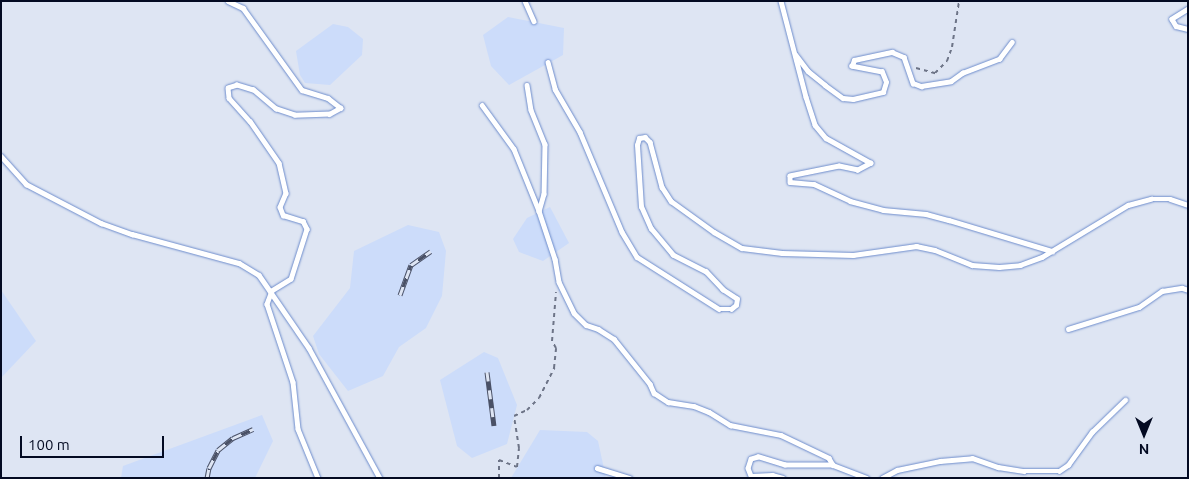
<!DOCTYPE html>
<html>
<head>
<meta charset="utf-8">
<style>
  body { margin:0 }
  #map { position:relative; width:1189px; height:479px; overflow:hidden; background:#dee5f3; font-family:Ubuntu,sans-serif }
  div>[style] { position:absolute }
  [style*='--x'] { left:calc(var(--x)*1px); top:calc(var(--y)*1px); width:calc(var(--w)*1px); rotate:calc(var(--a)*1deg) }
  .built>* { inset:0; background:#ccdcfa }
  .path>* { height:2px; margin-top:-1px; transform-origin:0; background:repeating-linear-gradient(90deg,#6d7487 0 4px,transparent 0 8px) }
  .roads { filter:drop-shadow(0 0 1px #6d8ccc) drop-shadow(0 0 1px #6d8ccc) }
  .service>* { height:4.5px; margin:-2.25px; padding:0 2.25px; transform-origin:2.25px; border-radius:2.25px; background:#fff }
  .rail>* { height:5px; margin-top:-2.5px; transform-origin:0; background:repeating-linear-gradient(90deg,#dee5f3 0 9px,#4a5166 0 18px); box-sizing:border-box; border-block:1px solid #4a5166 }
  span { translate:-50% -50%; white-space:nowrap; text-align:center; line-height:1.15; -webkit-text-stroke:4px #dee5f3; paint-order:stroke }
  .frame { position:absolute; inset:0; border:2px solid #030a22; pointer-events:none }
  .north { position:absolute; left:1119px; top:409px; width:50px; height:50px; -webkit-text-stroke:4px #dee5f3; paint-order:stroke; rotate:180deg; font-size:14px; font-weight:700; line-height:20px; text-align:center; color:#030a22 }
  .north::after { content:''; display:block; margin:auto; width:18px; height:22px; background:#030a22; clip-path:polygon(50% 0,100% 100%,50% 72%,0 100%) }
  .scale { position:absolute; left:20px; top:436px; width:144px; height:22px; box-sizing:border-box; border:2px solid #030a22; border-top:0; padding-left:6px; font-size:15px; line-height:18px; white-space:nowrap; color:#030a22; -webkit-text-stroke:4px #dee5f3; paint-order:stroke }
</style>
</head>
<body>
<div id="map">
  <div class="built">
    <div style="clip-path:polygon(508px 17px,564px 28px,563px 55px,509px 85px,491px 66px,483px 35px)"></div>
    <div style="clip-path:polygon(333px 24px,348px 27px,363px 39px,362px 55px,330px 85px,305px 83px,300px 75px,296px 51px)"></div>
    <div style="clip-path:polygon(550px 207px,569px 243px,543px 261px,519px 252px,513px 239px,527px 218px)"></div>
    <div style="clip-path:polygon(408px 225px,439px 232px,446px 251px,442px 296px,426px 328px,399px 347px,383px 376px,348px 391px,319px 354px,313px 336px,350px 288px,354px 251px)"></div>
    <div style="clip-path:polygon(1px 290px,36px 341px,1px 378px)"></div>
    <div style="clip-path:polygon(484px 352px,498px 358px,517px 405px,507px 444px,472px 458px,457px 446px,440px 380px)"></div>
    <div style="clip-path:polygon(262px 415px,273px 441px,255px 478px,121px 478px,123px 466px)"></div>
    <div style="clip-path:polygon(540px 430px,587px 432px,598px 441px,606px 478px,511px 478px)"></div>
  </div>
  <div class="path">
    <div style="--x:916;--y:68;--w:20;--a:15"></div>
    <div style="--x:935;--y:73;--w:17;--a:-45"></div>
    <div style="--x:947;--y:61;--w:15;--a:-70"></div>
    <div style="--x:952;--y:47;--w:47;--a:-81.3"></div>
    <div style="--x:499;--y:478;--w:18;--a:-90"></div>
    <div style="--x:499;--y:460;--w:19;--a:21"></div>
    <div style="--x:517;--y:467;--w:19;--a:-84"></div>
    <div style="--x:519;--y:448;--w:32;--a:-99"></div>
    <div style="--x:514;--y:416;--w:14;--a:-25"></div>
    <div style="--x:527;--y:410;--w:17;--a:-45"></div>
    <div style="--x:539;--y:398;--w:34;--a:-63"></div>
    <div style="--x:554;--y:368;--w:20;--a:-84"></div>
    <div style="--x:556;--y:348;--w:8;--a:-120"></div>
    <div style="--x:552;--y:341;--w:49;--a:-85.3"></div>
  </div>
  <div class="roads">
    <div class="service">
      <div style="--x:228;--y:1;--w:17;--a:25"></div>
      <div style="--x:243;--y:8;--w:101;--a:54.3"></div>
      <div style="--x:302;--y:90;--w:27;--a:17"></div>
      <div style="--x:328;--y:98;--w:16;--a:38"></div>
      <div style="--x:341;--y:108;--w:13;--a:151"></div>
      <div style="--x:330;--y:114;--w:35;--a:178"></div>
      <div style="--x:295;--y:115;--w:20;--a:-162"></div>
      <div style="--x:276;--y:109;--w:30;--a:-140"></div>
      <div style="--x:253;--y:90;--w:17;--a:-163"></div>
      <div style="--x:237;--y:85;--w:9;--a:162"></div>
      <div style="--x:228;--y:88;--w:10;--a:84"></div>
      <div style="--x:229;--y:98;--w:31;--a:48"></div>
      <div style="--x:250;--y:121;--w:51;--a:55.4"></div>
      <div style="--x:279;--y:163;--w:31;--a:77"></div>
      <div style="--x:286;--y:193;--w:15;--a:113"></div>
      <div style="--x:280;--y:207;--w:9;--a:69"></div>
      <div style="--x:283;--y:215;--w:21;--a:17"></div>
      <div style="--x:303;--y:221;--w:9;--a:63"></div>
      <div style="--x:307;--y:229;--w:52;--a:107.7"></div>
      <div style="--x:291;--y:279;--w:22;--a:148"></div>
      <div style="--x:272;--y:291;--w:14;--a:111"></div>
      <div style="--x:267;--y:304;--w:82;--a:71.6"></div>
      <div style="--x:293;--y:382;--w:47;--a:83.9"></div>
      <div style="--x:298;--y:429;--w:53;--a:67.8"></div>
      <div style="--x:525;--y:1;--w:22;--a:66"></div>
      <div style="--x:781;--y:1;--w:99;--a:75.4"></div>
      <div style="--x:806;--y:97;--w:29;--a:72"></div>
      <div style="--x:815;--y:125;--w:17;--a:50"></div>
      <div style="--x:826;--y:138;--w:51;--a:29.1"></div>
      <div style="--x:871;--y:163;--w:15;--a:152"></div>
      <div style="--x:858;--y:170;--w:19;--a:-168"></div>
      <div style="--x:839;--y:166;--w:50;--a:168.5"></div>
      <div style="--x:790;--y:176;--w:6;--a:90"></div>
      <div style="--x:790;--y:182;--w:24;--a:5"></div>
      <div style="--x:814;--y:184;--w:40;--a:25"></div>
      <div style="--x:850;--y:201;--w:34;--a:15"></div>
      <div style="--x:883;--y:210;--w:43;--a:5.3"></div>
      <div style="--x:926;--y:214;--w:24;--a:15"></div>
      <div style="--x:949;--y:220;--w:108;--a:16.8"></div>
      <div style="--x:1188;--y:9;--w:19;--a:148"></div>
      <div style="--x:1172;--y:19;--w:8;--a:60"></div>
      <div style="--x:1176;--y:26;--w:12;--a:14"></div>
      <div style="--x:796;--y:55;--w:20;--a:53"></div>
      <div style="--x:808;--y:71;--w:22;--a:39"></div>
      <div style="--x:825;--y:85;--w:22;--a:36"></div>
      <div style="--x:843;--y:98;--w:10;--a:6"></div>
      <div style="--x:853;--y:99;--w:31;--a:-13"></div>
      <div style="--x:883;--y:92;--w:10;--a:-73"></div>
      <div style="--x:886;--y:82;--w:11;--a:-112"></div>
      <div style="--x:882;--y:72;--w:31;--a:-169"></div>
      <div style="--x:852;--y:66;--w:6;--a:-72"></div>
      <div style="--x:854;--y:60;--w:39;--a:-12"></div>
      <div style="--x:892;--y:52;--w:13;--a:23"></div>
      <div style="--x:904;--y:57;--w:28;--a:71"></div>
      <div style="--x:913;--y:83;--w:9;--a:21"></div>
      <div style="--x:921;--y:86;--w:30;--a:-9"></div>
      <div style="--x:951;--y:81;--w:14;--a:-36"></div>
      <div style="--x:962;--y:73;--w:40;--a:-21"></div>
      <div style="--x:999;--y:59;--w:21;--a:-53"></div>
      <div style="--x:548;--y:62;--w:28;--a:75"></div>
      <div style="--x:555;--y:89;--w:50;--a:59.8"></div>
      <div style="--x:580;--y:132;--w:108;--a:67.2"></div>
      <div style="--x:622;--y:232;--w:29;--a:59"></div>
      <div style="--x:637;--y:257;--w:97;--a:32.4"></div>
      <div style="--x:719;--y:309;--w:12;--a:0"></div>
      <div style="--x:731;--y:309;--w:6;--a:-39"></div>
      <div style="--x:736;--y:305;--w:6;--a:-81"></div>
      <div style="--x:737;--y:299;--w:17;--a:-147"></div>
      <div style="--x:723;--y:290;--w:25;--a:-133"></div>
      <div style="--x:706;--y:272;--w:37;--a:-153"></div>
      <div style="--x:673;--y:255;--w:34;--a:-130"></div>
      <div style="--x:651;--y:229;--w:24;--a:-114"></div>
      <div style="--x:641;--y:207;--w:62;--a:-93.7"></div>
      <div style="--x:637;--y:145;--w:7;--a:-74"></div>
      <div style="--x:639;--y:138;--w:6;--a:-9"></div>
      <div style="--x:645;--y:137;--w:7;--a:45"></div>
      <div style="--x:650;--y:142;--w:47;--a:75.1"></div>
      <div style="--x:662;--y:187;--w:17;--a:57"></div>
      <div style="--x:671;--y:201;--w:53;--a:35.8"></div>
      <div style="--x:714;--y:232;--w:32;--a:30"></div>
      <div style="--x:742;--y:248;--w:40;--a:7.1"></div>
      <div style="--x:782;--y:253;--w:71;--a:1.6"></div>
      <div style="--x:853;--y:255;--w:64;--a:-8.1"></div>
      <div style="--x:916;--y:246;--w:19;--a:12"></div>
      <div style="--x:935;--y:250;--w:40;--a:22"></div>
      <div style="--x:972;--y:265;--w:27;--a:4"></div>
      <div style="--x:999;--y:267;--w:21;--a:-5"></div>
      <div style="--x:1020;--y:265;--w:23;--a:-20"></div>
      <div style="--x:1042;--y:257;--w:100;--a:-31.2"></div>
      <div style="--x:1128;--y:205;--w:24;--a:-15"></div>
      <div style="--x:1151;--y:199;--w:19;--a:0"></div>
      <div style="--x:1170;--y:199;--w:19;--a:18"></div>
      <div style="--x:527;--y:85;--w:25;--a:81"></div>
      <div style="--x:531;--y:110;--w:37;--a:68"></div>
      <div style="--x:545;--y:144;--w:50;--a:91.1"></div>
      <div style="--x:544;--y:194;--w:18;--a:106"></div>
      <div style="--x:482;--y:105;--w:54;--a:54"></div>
      <div style="--x:514;--y:149;--w:67;--a:68"></div>
      <div style="--x:539;--y:211;--w:51;--a:71.6"></div>
      <div style="--x:555;--y:259;--w:23;--a:80"></div>
      <div style="--x:559;--y:282;--w:34;--a:64"></div>
      <div style="--x:574;--y:313;--w:17;--a:45"></div>
      <div style="--x:586;--y:325;--w:13;--a:18"></div>
      <div style="--x:598;--y:329;--w:19;--a:32"></div>
      <div style="--x:614;--y:339;--w:58;--a:51.3"></div>
      <div style="--x:650;--y:384;--w:10;--a:66"></div>
      <div style="--x:654;--y:393;--w:17;--a:33"></div>
      <div style="--x:668;--y:402;--w:26;--a:9"></div>
      <div style="--x:694;--y:406;--w:16;--a:22"></div>
      <div style="--x:709;--y:412;--w:25;--a:32"></div>
      <div style="--x:730;--y:425;--w:52;--a:11.1"></div>
      <div style="--x:781;--y:435;--w:53;--a:25.6"></div>
      <div style="--x:829;--y:458;--w:8;--a:60"></div>
      <div style="--x:833;--y:465;--w:48;--a:180"></div>
      <div style="--x:785;--y:465;--w:28;--a:-163"></div>
      <div style="--x:758;--y:457;--w:7;--a:164"></div>
      <div style="--x:751;--y:459;--w:9;--a:108"></div>
      <div style="--x:748;--y:468;--w:9;--a:69"></div>
      <div style="--x:751;--y:476;--w:21;--a:-3"></div>
      <div style="--x:772;--y:475;--w:11;--a:15"></div>
      <div style="--x:1;--y:156;--w:38;--a:48"></div>
      <div style="--x:26;--y:184;--w:85;--a:27.5"></div>
      <div style="--x:101;--y:223;--w:33;--a:20"></div>
      <div style="--x:132;--y:234;--w:111;--a:15.2"></div>
      <div style="--x:239;--y:263;--w:23;--a:31"></div>
      <div style="--x:259;--y:275;--w:88;--a:55.6"></div>
      <div style="--x:309;--y:348;--w:148;--a:61.4"></div>
      <div style="--x:1068;--y:329;--w:74;--a:-17.2"></div>
      <div style="--x:1139;--y:307;--w:28;--a:-35"></div>
      <div style="--x:1162;--y:291;--w:20;--a:-9"></div>
      <div style="--x:1182;--y:288;--w:6;--a:18"></div>
      <div style="--x:833;--y:465;--w:36;--a:21"></div>
      <div style="--x:597;--y:468;--w:34;--a:17"></div>
      <div style="--x:882;--y:478;--w:17;--a:-28"></div>
      <div style="--x:897;--y:470;--w:44;--a:-11.8"></div>
      <div style="--x:940;--y:461;--w:32;--a:-5"></div>
      <div style="--x:972;--y:458;--w:28;--a:19"></div>
      <div style="--x:998;--y:467;--w:26;--a:9"></div>
      <div style="--x:1024;--y:471;--w:35;--a:0"></div>
      <div style="--x:1059;--y:471;--w:11;--a:-34"></div>
      <div style="--x:1068;--y:465;--w:41;--a:-54"></div>
      <div style="--x:1092;--y:432;--w:46;--a:-44.1"></div>
    </div>
  </div>
  <div class="rail">
    <div style="--x:400;--y:295;--w:32;--a:-70"></div>
    <div style="--x:411;--y:265;--w:24;--a:-35"></div>
    <div style="--x:487;--y:372;--w:54;--a:82.6"></div>
    <div style="--x:207;--y:478;--w:10;--a:-79"></div>
    <div style="--x:209;--y:468;--w:20;--a:-63"></div>
    <div style="--x:218;--y:450;--w:19;--a:-39"></div>
    <div style="--x:233;--y:438;--w:22;--a:-24"></div>
  </div>
  <div class="frame"></div>
  <div class="north">N</div>
  <div class="scale">100 m</div>
</div>
</body>
</html>
